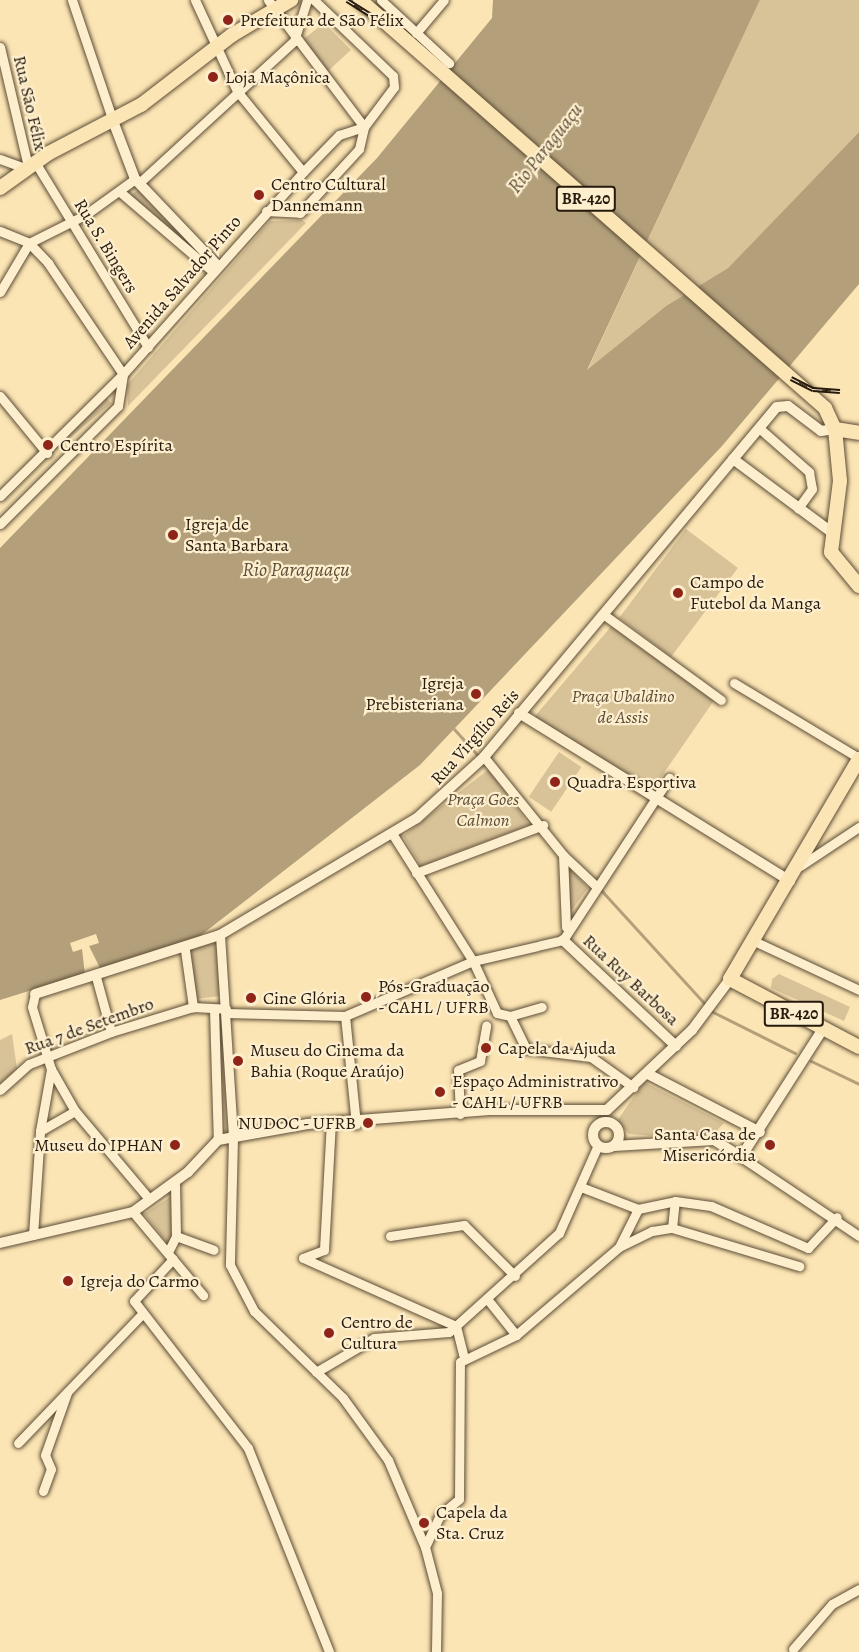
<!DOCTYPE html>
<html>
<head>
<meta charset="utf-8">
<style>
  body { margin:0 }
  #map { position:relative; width:859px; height:1652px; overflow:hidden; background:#fce5b4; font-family:Alegreya,serif }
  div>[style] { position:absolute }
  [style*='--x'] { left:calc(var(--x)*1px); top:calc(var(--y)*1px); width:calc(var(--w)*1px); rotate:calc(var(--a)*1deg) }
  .green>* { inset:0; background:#d8c298; transform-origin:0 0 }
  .water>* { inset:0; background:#b3a07b }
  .pier>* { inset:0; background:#fce5b4 }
  .stream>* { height:3px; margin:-1.5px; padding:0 1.5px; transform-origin:1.5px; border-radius:1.5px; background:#b3a07b }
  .roads { filter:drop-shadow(0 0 2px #5c4d37) drop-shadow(0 0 2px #5c4d37) }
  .minor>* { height:9px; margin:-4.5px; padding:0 4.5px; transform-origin:4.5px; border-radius:4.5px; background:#fdeece }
  .tertiary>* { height:10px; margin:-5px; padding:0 5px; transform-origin:5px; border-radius:5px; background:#fdeece }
  .tertiary>.ring { margin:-5px; padding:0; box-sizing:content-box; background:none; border:10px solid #fdeece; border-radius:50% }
  .primary>* { height:14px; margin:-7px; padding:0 7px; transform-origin:7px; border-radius:7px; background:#fce5b4 }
  .rail>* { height:5px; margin-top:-2.5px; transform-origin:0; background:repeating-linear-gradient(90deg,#fdeece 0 9px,#261a0d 0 18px); box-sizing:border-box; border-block:2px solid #261a0d }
  .dots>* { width:16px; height:16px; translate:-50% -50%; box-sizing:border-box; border:3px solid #fdeece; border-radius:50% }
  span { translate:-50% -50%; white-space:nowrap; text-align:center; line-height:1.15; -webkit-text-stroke:4.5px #fdeece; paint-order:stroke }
  .shield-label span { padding:2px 4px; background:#fdeece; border:2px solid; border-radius:4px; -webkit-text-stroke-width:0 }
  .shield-label { font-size:16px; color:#261a0d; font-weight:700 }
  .poi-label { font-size:18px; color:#261a0d }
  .left { translate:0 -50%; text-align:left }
  .right { translate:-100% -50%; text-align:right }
  .street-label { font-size:18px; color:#261a0d }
  .park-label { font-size:18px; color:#5b4c37; font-style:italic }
  .water-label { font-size:20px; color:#5e5039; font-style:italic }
</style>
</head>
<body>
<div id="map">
  <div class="green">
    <div style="clip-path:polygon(760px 0,859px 0,859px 132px,728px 268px,666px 306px,587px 371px)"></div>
    <div style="clip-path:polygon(324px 23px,351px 50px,327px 72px,301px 41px)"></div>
    <div style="clip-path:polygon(139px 189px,182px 232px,180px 236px,130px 196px)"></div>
    <div style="clip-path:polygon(302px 220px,306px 223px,128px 406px,127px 385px,270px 221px)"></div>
    <div style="left:106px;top:397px;width:8px;height:109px;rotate:50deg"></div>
    <div style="left:686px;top:529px;width:65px;height:111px;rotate:37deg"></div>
    <div style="clip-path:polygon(614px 623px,715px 699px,648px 796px,530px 722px)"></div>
    <div style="left:559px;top:752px;width:27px;height:54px;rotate:34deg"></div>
    <div style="clip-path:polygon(489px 769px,529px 825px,421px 866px,403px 836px)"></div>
    <div style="clip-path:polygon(569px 868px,588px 888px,568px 915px)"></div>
    <div style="clip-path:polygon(222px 931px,227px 995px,196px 999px,189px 944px)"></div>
    <div style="clip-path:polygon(779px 974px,850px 1007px,844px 1021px,771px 988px,772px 979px)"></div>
    <div style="clip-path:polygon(12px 1034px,17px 1069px,0 1084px,0 1040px)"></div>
    <div style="clip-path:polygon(644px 1082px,724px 1123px,708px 1140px,629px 1134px,617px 1121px)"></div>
    <div style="clip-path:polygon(178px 1192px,170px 1246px,144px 1214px)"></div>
  </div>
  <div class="water">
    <div style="clip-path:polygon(493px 0,760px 0,587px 370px,666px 306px,728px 268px,859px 132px,859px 284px,722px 446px,420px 765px,196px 939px,0 1000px,0 548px,377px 158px,492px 18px)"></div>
  </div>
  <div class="pier">
    <div style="clip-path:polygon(96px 934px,99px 943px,89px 946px,101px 970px,85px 975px,82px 949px,73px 952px,70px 943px)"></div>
  </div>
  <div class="stream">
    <div style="--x:454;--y:729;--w:39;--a:48"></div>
    <div style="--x:600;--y:889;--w:159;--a:47.6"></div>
    <div style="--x:711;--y:1011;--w:94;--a:26.6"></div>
    <div style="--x:811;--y:1061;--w:53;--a:25.6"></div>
  </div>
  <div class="roads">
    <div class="minor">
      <div style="--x:72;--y:0;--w:128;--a:71.3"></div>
      <div style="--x:195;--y:0;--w:100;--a:65.2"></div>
      <div style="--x:237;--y:91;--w:104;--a:50.8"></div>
      <div style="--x:268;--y:0;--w:159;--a:52.9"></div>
      <div style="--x:381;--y:0;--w:93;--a:42.8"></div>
      <div style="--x:416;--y:33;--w:43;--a:-49.7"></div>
      <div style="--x:0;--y:47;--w:122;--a:76.8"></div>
      <div style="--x:0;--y:159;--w:27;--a:20"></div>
      <div style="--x:35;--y:162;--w:217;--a:58.6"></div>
      <div style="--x:139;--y:183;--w:210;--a:-42.5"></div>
      <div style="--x:294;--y:41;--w:43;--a:-72.4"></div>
      <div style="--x:119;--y:191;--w:123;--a:40.7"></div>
      <div style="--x:266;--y:211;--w:34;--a:3"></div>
      <div style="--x:300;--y:213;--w:87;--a:-47.3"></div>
      <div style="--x:359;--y:149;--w:23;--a:-77"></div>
      <div style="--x:364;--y:127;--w:50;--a:-53.1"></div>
      <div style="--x:394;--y:87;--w:11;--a:-95"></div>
      <div style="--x:393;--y:76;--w:110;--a:-136.1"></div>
      <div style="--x:0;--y:231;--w:31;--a:22"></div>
      <div style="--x:29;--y:243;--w:28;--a:46"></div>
      <div style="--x:48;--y:263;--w:134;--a:56"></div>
      <div style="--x:0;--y:292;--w:57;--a:-59.4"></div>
      <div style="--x:29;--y:243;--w:63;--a:-26.6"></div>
      <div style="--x:85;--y:215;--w:62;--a:-35.8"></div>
      <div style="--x:0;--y:396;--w:74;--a:50.5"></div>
      <div style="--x:759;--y:428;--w:67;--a:41.3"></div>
      <div style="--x:809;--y:472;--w:17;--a:80"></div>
      <div style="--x:812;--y:489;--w:24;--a:126"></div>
      <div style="--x:0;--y:496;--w:173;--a:-44.8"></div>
      <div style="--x:123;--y:374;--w:271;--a:-48.3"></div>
      <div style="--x:303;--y:172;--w:52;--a:-45.8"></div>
      <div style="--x:339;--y:135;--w:26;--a:-18"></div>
      <div style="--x:0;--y:524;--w:167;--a:-45"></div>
      <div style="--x:118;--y:406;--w:32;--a:-81"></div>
      <div style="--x:603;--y:614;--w:146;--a:36.1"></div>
      <div style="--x:734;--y:683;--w:146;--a:31"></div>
      <div style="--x:484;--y:757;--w:126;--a:51.1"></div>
      <div style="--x:563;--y:855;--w:47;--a:43.3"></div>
      <div style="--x:393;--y:835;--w:149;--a:57.6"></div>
      <div style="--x:473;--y:961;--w:57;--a:65.2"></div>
      <div style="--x:497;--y:1013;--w:13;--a:13"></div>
      <div style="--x:510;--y:1016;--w:33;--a:-16"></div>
      <div style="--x:563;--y:855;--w:72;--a:87.6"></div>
      <div style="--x:800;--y:866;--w:71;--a:-33.5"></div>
      <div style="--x:416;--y:873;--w:136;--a:-20.7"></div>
      <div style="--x:220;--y:935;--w:203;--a:86.3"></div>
      <div style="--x:233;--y:1138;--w:127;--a:91.4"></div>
      <div style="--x:230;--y:1265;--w:52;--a:62.4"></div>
      <div style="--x:254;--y:1311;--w:124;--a:44.3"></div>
      <div style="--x:343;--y:1398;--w:77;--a:54"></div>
      <div style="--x:388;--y:1460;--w:95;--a:67"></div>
      <div style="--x:425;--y:1547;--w:48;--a:75.4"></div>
      <div style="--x:437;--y:1593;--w:59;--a:91"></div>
      <div style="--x:754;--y:941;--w:116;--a:25"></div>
      <div style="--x:185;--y:950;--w:58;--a:82"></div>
      <div style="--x:96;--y:977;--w:57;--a:74.7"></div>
      <div style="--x:35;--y:994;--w:13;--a:103"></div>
      <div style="--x:32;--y:1007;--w:65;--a:73"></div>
      <div style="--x:51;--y:1069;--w:48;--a:60.3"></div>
      <div style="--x:75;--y:1111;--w:115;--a:49.9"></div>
      <div style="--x:214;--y:1009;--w:131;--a:88.3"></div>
      <div style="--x:226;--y:1013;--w:119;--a:1.4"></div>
      <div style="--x:345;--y:1016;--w:139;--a:-23.3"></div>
      <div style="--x:473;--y:961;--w:92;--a:-13.1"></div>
      <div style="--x:563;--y:940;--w:194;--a:-56.8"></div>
      <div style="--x:345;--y:1016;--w:109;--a:84.2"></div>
      <div style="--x:510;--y:1016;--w:37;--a:64"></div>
      <div style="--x:526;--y:1049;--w:65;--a:7"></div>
      <div style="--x:591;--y:1057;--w:52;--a:35.5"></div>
      <div style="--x:0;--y:1090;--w:39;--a:-42"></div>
      <div style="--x:29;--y:1064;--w:88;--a:-21.3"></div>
      <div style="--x:111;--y:1032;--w:86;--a:-17"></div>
      <div style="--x:193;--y:1007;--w:33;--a:3"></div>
      <div style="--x:460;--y:1114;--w:44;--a:-92.6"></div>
      <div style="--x:458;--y:1070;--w:24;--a:-22"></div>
      <div style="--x:480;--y:1061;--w:36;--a:-80"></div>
      <div style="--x:40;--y:1131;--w:40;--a:-29.7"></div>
      <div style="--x:741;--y:1157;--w:142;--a:33.8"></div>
      <div style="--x:581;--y:1187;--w:61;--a:21.1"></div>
      <div style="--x:638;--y:1209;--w:38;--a:-12"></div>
      <div style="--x:675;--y:1201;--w:36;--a:8"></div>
      <div style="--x:711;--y:1206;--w:106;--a:23.4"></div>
      <div style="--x:808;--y:1248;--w:42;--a:-46.9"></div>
      <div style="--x:133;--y:1212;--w:109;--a:49.9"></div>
      <div style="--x:672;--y:1228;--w:27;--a:-84"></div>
      <div style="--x:33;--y:1235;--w:104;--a:-86.1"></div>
      <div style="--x:40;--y:1131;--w:63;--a:-79.9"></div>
      <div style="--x:176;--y:1236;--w:40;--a:20.2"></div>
      <div style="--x:390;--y:1236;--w:75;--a:-8.5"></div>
      <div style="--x:464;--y:1225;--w:72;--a:45"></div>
      <div style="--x:619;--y:1247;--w:42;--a:-63.4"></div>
      <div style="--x:168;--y:1252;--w:18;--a:-63"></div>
      <div style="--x:176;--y:1236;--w:54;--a:-91.1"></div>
      <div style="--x:303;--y:1258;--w:167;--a:24"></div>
      <div style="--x:303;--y:1258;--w:22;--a:-21"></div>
      <div style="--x:324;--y:1250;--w:128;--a:-86.9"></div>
      <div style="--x:173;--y:1259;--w:57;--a:132.9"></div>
      <div style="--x:134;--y:1301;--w:186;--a:52.2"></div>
      <div style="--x:248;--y:1448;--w:219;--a:68.3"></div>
      <div style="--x:488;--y:1300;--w:45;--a:51.3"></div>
      <div style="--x:456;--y:1326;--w:34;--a:76"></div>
      <div style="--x:316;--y:1372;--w:67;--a:-30.4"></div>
      <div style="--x:374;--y:1338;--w:75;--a:-4.6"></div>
      <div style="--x:449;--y:1332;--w:148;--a:-42"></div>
      <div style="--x:559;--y:1233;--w:96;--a:-66.1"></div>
      <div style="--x:18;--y:1443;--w:178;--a:-46.1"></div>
      <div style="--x:43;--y:1491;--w:23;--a:-70"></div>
      <div style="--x:51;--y:1469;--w:15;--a:-113"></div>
      <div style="--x:45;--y:1455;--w:66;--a:-70.5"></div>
      <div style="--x:425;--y:1547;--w:35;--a:-65"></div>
      <div style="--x:440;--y:1515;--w:25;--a:-40"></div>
      <div style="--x:459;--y:1499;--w:137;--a:-89.6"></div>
      <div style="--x:460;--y:1362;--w:62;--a:-25.7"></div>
      <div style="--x:516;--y:1335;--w:135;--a:-40.5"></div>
      <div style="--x:619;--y:1247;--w:37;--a:-26"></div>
      <div style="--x:652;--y:1231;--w:20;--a:-9"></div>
      <div style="--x:672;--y:1228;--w:133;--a:16.7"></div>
      <div style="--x:793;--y:1649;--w:60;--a:-49.1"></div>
      <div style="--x:832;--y:1604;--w:31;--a:-29"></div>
    </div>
    <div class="tertiary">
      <div style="--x:113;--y:121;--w:62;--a:69.2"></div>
      <div style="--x:135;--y:179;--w:119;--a:46.4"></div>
      <div style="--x:733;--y:459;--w:126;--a:36.6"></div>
      <div style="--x:519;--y:713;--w:319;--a:31.8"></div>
      <div style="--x:563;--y:940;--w:155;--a:43.2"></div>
      <div style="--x:35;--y:994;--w:194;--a:-17.7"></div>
      <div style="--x:220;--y:935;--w:229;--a:-30.7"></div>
      <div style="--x:417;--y:818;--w:91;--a:-42.3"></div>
      <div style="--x:484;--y:757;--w:456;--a:-50.1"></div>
      <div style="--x:777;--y:407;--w:11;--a:-5"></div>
      <div style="--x:788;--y:406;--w:41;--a:37.1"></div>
      <div style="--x:821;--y:431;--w:14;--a:-8"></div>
      <div style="--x:648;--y:1074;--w:126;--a:27.4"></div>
      <div style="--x:607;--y:1110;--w:117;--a:-43.3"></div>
      <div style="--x:692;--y:1030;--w:64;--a:-53.3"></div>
      <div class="ring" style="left:593px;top:1122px;width:16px;height:16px"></div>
      <div style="--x:614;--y:1146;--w:100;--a:-3.4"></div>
      <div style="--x:714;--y:1140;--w:32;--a:32"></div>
      <div style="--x:741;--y:1157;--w:152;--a:-57.4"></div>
      <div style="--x:0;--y:1243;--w:137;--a:-13.1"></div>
      <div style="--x:133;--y:1212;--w:68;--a:-36"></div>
      <div style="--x:188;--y:1172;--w:44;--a:-46.8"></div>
      <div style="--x:218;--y:1140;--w:91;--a:-10.1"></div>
      <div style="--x:308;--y:1124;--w:182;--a:-4.4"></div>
      <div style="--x:489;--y:1110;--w:118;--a:0"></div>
    </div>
    <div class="primary">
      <div style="--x:360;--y:0;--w:619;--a:41.26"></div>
      <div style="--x:825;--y:408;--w:23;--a:65"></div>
      <div style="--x:835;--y:429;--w:52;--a:84.5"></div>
      <div style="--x:840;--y:481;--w:72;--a:97.2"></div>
      <div style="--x:831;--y:552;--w:44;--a:50.5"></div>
      <div style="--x:0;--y:188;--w:60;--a:-35.5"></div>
      <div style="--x:49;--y:153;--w:104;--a:-27.6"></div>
      <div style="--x:141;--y:105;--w:115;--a:-37.6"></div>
      <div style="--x:232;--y:35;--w:69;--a:-30.7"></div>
      <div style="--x:835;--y:429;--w:24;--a:9"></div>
      <div style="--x:859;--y:759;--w:255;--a:120.4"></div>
      <div style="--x:730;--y:979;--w:146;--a:27.8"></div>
    </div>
  </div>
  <div class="rail">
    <div style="--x:347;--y:0;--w:39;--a:32"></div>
    <div style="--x:791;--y:378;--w:25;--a:27"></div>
    <div style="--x:813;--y:389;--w:27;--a:4"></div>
  </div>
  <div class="dots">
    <div style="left:228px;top:20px;background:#8f2418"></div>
    <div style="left:213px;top:77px;background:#8f2418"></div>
    <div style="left:259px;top:195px;background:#8f2418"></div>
    <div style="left:48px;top:445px;background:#8f2418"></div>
    <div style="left:173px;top:535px;background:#8f2418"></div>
    <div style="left:678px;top:593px;background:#8f2418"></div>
    <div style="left:476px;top:694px;background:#8f2418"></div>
    <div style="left:555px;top:782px;background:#8f2418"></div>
    <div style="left:366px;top:997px;background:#8f2418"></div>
    <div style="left:251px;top:998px;background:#8f2418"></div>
    <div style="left:486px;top:1048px;background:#8f2418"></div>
    <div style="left:238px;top:1061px;background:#8f2418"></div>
    <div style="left:440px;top:1092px;background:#8f2418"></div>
    <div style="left:368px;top:1123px;background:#8f2418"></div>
    <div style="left:175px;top:1145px;background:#8f2418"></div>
    <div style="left:770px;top:1145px;background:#8f2418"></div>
    <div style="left:68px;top:1281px;background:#8f2418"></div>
    <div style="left:329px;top:1333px;background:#8f2418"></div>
    <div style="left:424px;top:1523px;background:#8f2418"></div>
  </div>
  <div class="shield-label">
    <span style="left:586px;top:199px">BR-420</span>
    <span style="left:794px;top:1014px">BR-420</span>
  </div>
  <div class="poi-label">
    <span class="left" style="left:240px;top:20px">Prefeitura de São Félix</span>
    <span class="left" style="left:225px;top:77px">Loja Maçônica</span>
    <span class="left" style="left:271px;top:195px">Centro Cultural<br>Dannemann</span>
    <span class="left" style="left:60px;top:445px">Centro Espírita</span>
    <span class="left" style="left:185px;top:535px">Igreja de<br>Santa Barbara</span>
    <span class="left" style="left:690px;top:593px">Campo de<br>Futebol da Manga</span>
    <span class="right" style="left:464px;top:694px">Igreja<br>Prebisteriana</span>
    <span class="left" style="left:567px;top:782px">Quadra Esportiva</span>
    <span class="left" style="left:378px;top:997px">Pós-Graduação<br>- CAHL / UFRB</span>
    <span class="left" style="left:263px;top:998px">Cine Glória</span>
    <span class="left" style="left:498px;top:1048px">Capela da Ajuda</span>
    <span class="left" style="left:250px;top:1061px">Museu do Cinema da<br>Bahia (Roque Araújo)</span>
    <span class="left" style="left:452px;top:1092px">Espaço Administrativo<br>- CAHL / UFRB</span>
    <span class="right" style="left:356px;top:1123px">NUDOC - UFRB</span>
    <span class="right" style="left:756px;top:1145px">Santa Casa de<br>Misericórdia</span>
    <span class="right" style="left:163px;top:1145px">Museu do IPHAN</span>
    <span class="left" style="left:80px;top:1281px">Igreja do Carmo</span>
    <span class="left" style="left:341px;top:1333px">Centro de<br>Cultura</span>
    <span class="left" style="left:436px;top:1523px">Capela da<br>Sta. Cruz</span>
  </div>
  <div class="street-label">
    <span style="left:30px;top:103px;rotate:77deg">Rua São Félix</span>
    <span style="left:106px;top:246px;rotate:59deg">Rua S. Bingers</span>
    <span style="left:182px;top:282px;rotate:-49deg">Avenida Salvador Pinto</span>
    <span style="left:475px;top:737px;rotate:-48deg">Rua Virgílio Reis</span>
    <span style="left:631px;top:980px;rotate:43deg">Rua Ruy Barbosa</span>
    <span style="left:89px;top:1026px;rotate:-20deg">Rua 7 de Setembro</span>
  </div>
  <div class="park-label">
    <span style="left:623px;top:707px">Praça Ubaldino<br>de Assis</span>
    <span style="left:483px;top:810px">Praça Goes<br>Calmon</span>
  </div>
  <div class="water-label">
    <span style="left:545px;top:148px;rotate:-52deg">Rio Paraguaçu</span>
    <span style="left:296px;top:569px">Rio Paraguaçu</span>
  </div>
</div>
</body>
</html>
